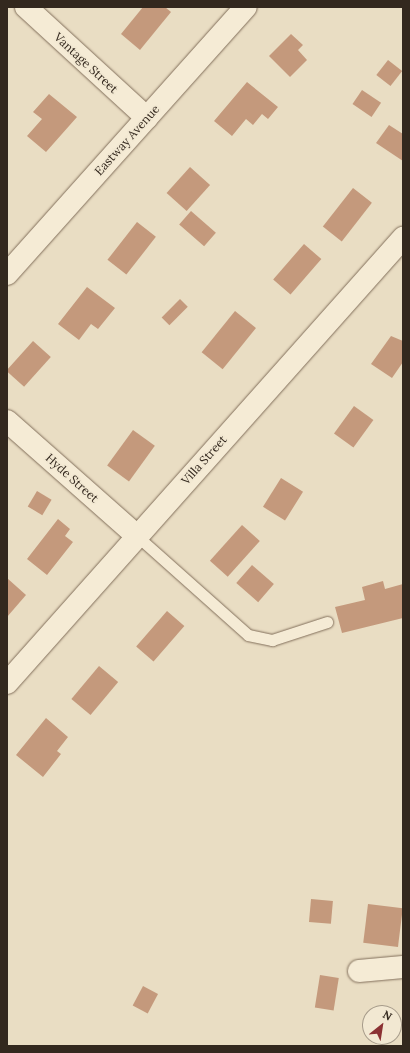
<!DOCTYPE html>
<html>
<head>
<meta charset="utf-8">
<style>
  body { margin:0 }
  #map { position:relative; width:410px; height:1053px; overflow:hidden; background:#e9ddc3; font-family:Lora,serif }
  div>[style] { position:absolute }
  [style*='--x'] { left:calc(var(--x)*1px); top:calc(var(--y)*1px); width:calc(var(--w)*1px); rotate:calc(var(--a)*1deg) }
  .building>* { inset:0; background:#c4997c; transform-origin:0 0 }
  .roads { filter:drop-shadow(0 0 1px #826f5b) drop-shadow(0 0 1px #826f5b) }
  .service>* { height:11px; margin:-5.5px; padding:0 5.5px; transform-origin:5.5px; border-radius:5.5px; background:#f5ebd5 }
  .minor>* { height:22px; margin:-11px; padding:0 11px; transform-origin:11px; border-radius:11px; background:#f5ebd5 }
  span { translate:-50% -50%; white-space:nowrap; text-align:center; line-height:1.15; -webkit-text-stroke:3.5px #f2e8d2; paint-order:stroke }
  .street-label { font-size:12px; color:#33281e }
  .frame { position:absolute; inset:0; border:8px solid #33281e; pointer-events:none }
  .north { position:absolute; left:362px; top:1005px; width:40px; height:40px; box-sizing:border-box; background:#f2e8d2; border:1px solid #a69b8a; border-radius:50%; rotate:30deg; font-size:11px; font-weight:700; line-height:16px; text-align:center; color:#33281e }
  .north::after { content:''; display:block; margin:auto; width:14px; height:18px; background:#8b3133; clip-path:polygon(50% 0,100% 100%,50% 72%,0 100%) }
</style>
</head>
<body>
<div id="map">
  <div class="building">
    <div style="clip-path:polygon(143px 7px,165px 7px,171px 12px,140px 50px,121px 34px)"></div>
    <div style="clip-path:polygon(291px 34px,303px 45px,298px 50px,307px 60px,290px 77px,269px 56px)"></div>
    <div style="left:388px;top:60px;width:18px;height:19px;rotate:38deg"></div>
    <div style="clip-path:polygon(247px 82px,278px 107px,268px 119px,262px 114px,253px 125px,246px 119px,232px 136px,214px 121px)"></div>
    <div style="left:362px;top:90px;width:23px;height:17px;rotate:34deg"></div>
    <div style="clip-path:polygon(49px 94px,77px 117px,46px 152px,27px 136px,42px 119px,33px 112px)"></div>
    <div style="clip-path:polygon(389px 125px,403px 134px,403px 161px,376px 143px)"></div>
    <div style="left:190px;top:167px;width:27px;height:35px;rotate:42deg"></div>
    <div style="left:353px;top:188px;width:24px;height:49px;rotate:38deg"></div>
    <div style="left:191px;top:211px;width:33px;height:18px;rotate:41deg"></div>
    <div style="left:137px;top:222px;width:24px;height:48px;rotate:38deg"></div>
    <div style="left:304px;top:244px;width:23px;height:47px;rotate:41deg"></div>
    <div style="clip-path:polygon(87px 287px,115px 308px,98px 329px,91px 324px,79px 340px,58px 324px)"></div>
    <div style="left:180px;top:299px;width:11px;height:26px;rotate:45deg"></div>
    <div style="left:235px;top:311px;width:27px;height:53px;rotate:39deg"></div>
    <div style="clip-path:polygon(391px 336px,403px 341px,403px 362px,392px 378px,371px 364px)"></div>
    <div style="left:33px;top:341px;width:24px;height:40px;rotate:42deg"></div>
    <div style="left:354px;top:406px;width:24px;height:34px;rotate:36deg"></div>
    <div style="left:133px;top:430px;width:27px;height:44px;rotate:36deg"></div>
    <div style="left:281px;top:478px;width:26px;height:34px;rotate:32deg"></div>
    <div style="left:37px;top:491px;width:17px;height:18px;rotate:31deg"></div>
    <div style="clip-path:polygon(58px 519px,70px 529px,65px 536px,73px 542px,47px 575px,27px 559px)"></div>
    <div style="left:242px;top:525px;width:24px;height:48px;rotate:42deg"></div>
    <div style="left:252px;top:565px;width:29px;height:24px;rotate:41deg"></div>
    <div style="clip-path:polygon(7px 578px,26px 595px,7px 617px)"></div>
    <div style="clip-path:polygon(383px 581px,385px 589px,403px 584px,403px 618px,342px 633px,335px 607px,365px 600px,362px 587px)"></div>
    <div style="left:167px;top:611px;width:23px;height:47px;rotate:41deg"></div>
    <div style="left:99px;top:666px;width:25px;height:43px;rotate:40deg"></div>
    <div style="clip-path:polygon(46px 718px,68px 737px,57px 751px,61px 754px,43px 777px,16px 755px)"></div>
    <div style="left:311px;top:899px;width:22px;height:23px;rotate:5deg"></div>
    <div style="left:368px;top:904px;width:35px;height:39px;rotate:7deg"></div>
    <div style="left:320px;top:975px;width:19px;height:33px;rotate:9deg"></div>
    <div style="left:143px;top:986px;width:17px;height:22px;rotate:28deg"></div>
  </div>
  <div class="roads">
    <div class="service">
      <div style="--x:137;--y:536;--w:149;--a:41.7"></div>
      <div style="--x:248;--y:635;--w:25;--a:12"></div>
      <div style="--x:272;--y:640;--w:58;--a:-18.1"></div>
    </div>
    <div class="minor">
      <div style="--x:26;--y:7;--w:164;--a:42.5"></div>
      <div style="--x:7;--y:274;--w:358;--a:-48.2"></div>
      <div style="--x:7;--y:421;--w:174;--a:41.5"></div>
      <div style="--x:7;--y:683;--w:596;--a:-48.33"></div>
      <div style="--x:359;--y:971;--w:44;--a:-5.2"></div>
    </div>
  </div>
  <div class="street-label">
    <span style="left:86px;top:63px;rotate:43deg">Vantage Street</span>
    <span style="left:127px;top:140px;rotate:-48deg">Eastway Avenue</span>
    <span style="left:204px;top:460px;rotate:-48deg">Villa Street</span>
    <span style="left:72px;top:478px;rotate:42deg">Hyde Street</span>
  </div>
  <div class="frame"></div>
  <div class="north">N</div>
</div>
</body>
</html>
